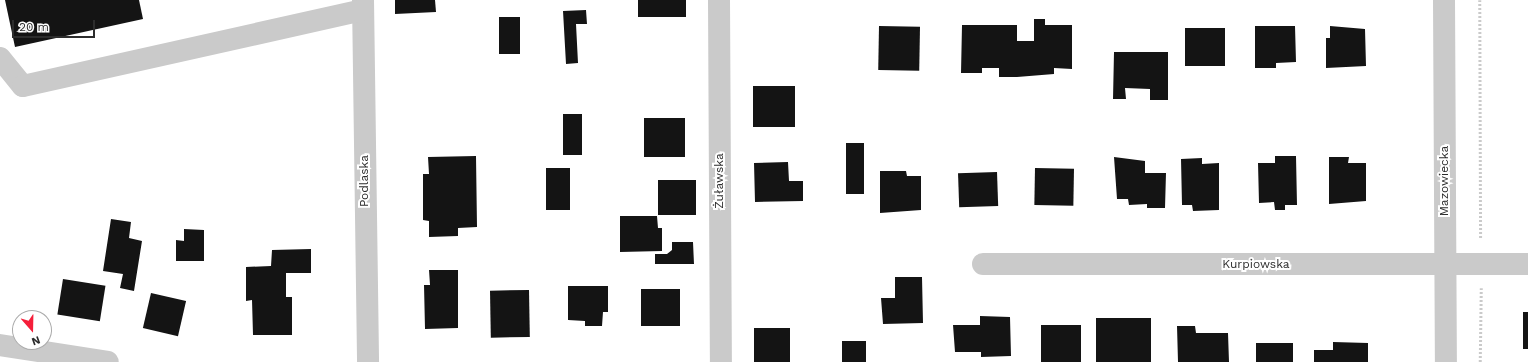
<!DOCTYPE html>
<html>
<head>
<meta charset="utf-8">
<style>
  body { margin:0 }
  #map { position:relative; width:1528px; height:362px; overflow:hidden; background:#fff; font-family:"Work Sans",sans-serif }
  div>[style] { position:absolute }
  [style*='--x'] { left:calc(var(--x)*1px); top:calc(var(--y)*1px); width:calc(var(--w)*1px); rotate:calc(var(--a)*1deg) }
  .building>* { inset:0; background:#141414; transform-origin:0 0 }
  .path>* { height:2.5px; margin-top:-1.25px; transform-origin:0; background:repeating-linear-gradient(90deg,#cacaca 0 2px,transparent 0 4px) }
  .minor>* { height:22px; margin:-11px; padding:0 11px; transform-origin:11px; border-radius:11px; background:#cacaca }
  span { translate:-50% -50%; white-space:nowrap; text-align:center; line-height:1.15; -webkit-text-stroke:4px #fff; paint-order:stroke }
  .street-label { font-size:12px; color:#2d2d2d }
  .north { position:absolute; left:12px; top:310px; width:40px; height:40px; box-sizing:border-box; background:#fff; border:1px solid #ababab; border-radius:50%; rotate:160deg; font-size:11px; font-weight:700; line-height:16px; text-align:center; color:#2d2d2d }
  .north::after { content:''; display:block; margin:auto; width:14px; height:18px; background:#f51f3a; clip-path:polygon(50% 0,100% 100%,50% 72%,0 100%) }
  .scale { position:absolute; left:12px; top:20px; width:83px; height:18px; box-sizing:border-box; border:2px solid #2d2d2d; border-top:0; padding-left:5px; font-size:12px; line-height:14px; white-space:nowrap; color:#2d2d2d; -webkit-text-stroke:3px #fff; paint-order:stroke }
</style>
</head>
<body>
<div id="map">
  <div class="building">
    <div style="clip-path:polygon(5px 0,139px 0,143px 19px,15px 47px)"></div>
    <div style="clip-path:polygon(395px 0,435px 0,436px 12px,395px 14px)"></div>
    <div style="left:638px;top:0;width:48px;height:17px"></div>
    <div style="clip-path:polygon(586px 10px,587px 24px,576px 24px,578px 63px,566px 64px,563px 11px)"></div>
    <div style="left:499px;top:17px;width:21px;height:37px"></div>
    <div style="clip-path:polygon(1034px 19px,1045px 19px,1045px 25px,1072px 25px,1072px 69px,1054px 68px,1054px 74px,1017px 77px,999px 77px,999px 68px,982px 68px,982px 73px,961px 73px,962px 25px,1017px 25px,1017px 41px,1034px 41px)"></div>
    <div style="left:879px;top:26px;width:41px;height:44px;rotate:1deg"></div>
    <div style="clip-path:polygon(1255px 26px,1295px 26px,1296px 62px,1276px 63px,1276px 68px,1255px 68px)"></div>
    <div style="clip-path:polygon(1330px 26px,1365px 29px,1366px 66px,1326px 68px,1326px 38px,1330px 38px)"></div>
    <div style="left:1185px;top:28px;width:40px;height:38px"></div>
    <div style="clip-path:polygon(1114px 52px,1168px 52px,1168px 100px,1150px 100px,1150px 89px,1125px 88px,1126px 99px,1113px 99px)"></div>
    <div style="left:753px;top:86px;width:42px;height:41px"></div>
    <div style="left:582px;top:114px;width:41px;height:19px;rotate:90deg"></div>
    <div style="left:644px;top:118px;width:41px;height:39px"></div>
    <div style="left:864px;top:143px;width:51px;height:18px;rotate:90deg"></div>
    <div style="clip-path:polygon(476px 156px,477px 227px,458px 228px,458px 236px,429px 237px,429px 221px,423px 220px,423px 174px,429px 174px,428px 157px)"></div>
    <div style="clip-path:polygon(1275px 156px,1296px 156px,1297px 205px,1285px 205px,1285px 210px,1275px 210px,1274px 202px,1259px 203px,1258px 163px,1275px 163px)"></div>
    <div style="clip-path:polygon(1114px 157px,1145px 161px,1145px 173px,1166px 173px,1165px 208px,1147px 208px,1147px 204px,1129px 205px,1128px 199px,1117px 199px)"></div>
    <div style="clip-path:polygon(1329px 157px,1349px 157px,1348px 163px,1366px 163px,1366px 201px,1329px 204px)"></div>
    <div style="clip-path:polygon(1202px 158px,1202px 164px,1219px 163px,1219px 210px,1193px 211px,1192px 205px,1182px 205px,1181px 159px)"></div>
    <div style="clip-path:polygon(788px 162px,789px 181px,803px 181px,803px 201px,755px 202px,754px 163px)"></div>
    <div style="left:546px;top:168px;width:24px;height:42px"></div>
    <div style="left:1035px;top:168px;width:39px;height:37px;rotate:1deg"></div>
    <div style="clip-path:polygon(880px 171px,906px 171px,907px 176px,921px 176px,921px 210px,880px 213px)"></div>
    <div style="left:997px;top:172px;width:34px;height:39px;rotate:88deg"></div>
    <div style="left:696px;top:180px;width:35px;height:38px;rotate:90deg"></div>
    <div style="clip-path:polygon(620px 216px,657px 216px,658px 228px,662px 228px,662px 251px,620px 252px)"></div>
    <div style="clip-path:polygon(111px 219px,131px 222px,129px 238px,142px 241px,134px 291px,120px 288px,123px 274px,103px 271px)"></div>
    <div style="clip-path:polygon(184px 229px,204px 230px,204px 261px,176px 261px,176px 240px,184px 241px)"></div>
    <div style="clip-path:polygon(672px 242px,693px 242px,694px 264px,655px 264px,655px 254px,667px 254px,672px 250px)"></div>
    <div style="clip-path:polygon(311px 249px,311px 273px,286px 273px,286px 297px,292px 297px,292px 335px,253px 335px,252px 300px,246px 301px,246px 267px,271px 266px,272px 250px)"></div>
    <div style="clip-path:polygon(429px 270px,458px 270px,458px 328px,425px 329px,424px 285px,430px 285px)"></div>
    <div style="clip-path:polygon(895px 277px,922px 277px,923px 323px,883px 324px,881px 298px,895px 298px)"></div>
    <div style="left:63px;top:279px;width:43px;height:36px;rotate:9deg"></div>
    <div style="clip-path:polygon(568px 286px,608px 286px,608px 312px,603px 312px,602px 326px,585px 326px,585px 321px,568px 320px)"></div>
    <div style="left:641px;top:289px;width:39px;height:37px"></div>
    <div style="left:529px;top:290px;width:47px;height:39px;rotate:89deg"></div>
    <div style="left:151px;top:293px;width:36px;height:36px;rotate:13deg"></div>
    <div style="left:1523px;top:312px;width:5px;height:37px"></div>
    <div style="clip-path:polygon(980px 316px,1010px 317px,1011px 356px,981px 357px,981px 352px,955px 352px,953px 325px,980px 325px)"></div>
    <div style="left:1096px;top:318px;width:55px;height:44px"></div>
    <div style="left:1041px;top:325px;width:40px;height:37px"></div>
    <div style="clip-path:polygon(1177px 326px,1195px 326px,1196px 333px,1228px 333px,1229px 362px,1178px 362px)"></div>
    <div style="left:754px;top:328px;width:36px;height:34px"></div>
    <div style="left:842px;top:341px;width:24px;height:21px"></div>
    <div style="clip-path:polygon(1333px 342px,1368px 343px,1368px 362px,1314px 362px,1314px 350px,1333px 350px)"></div>
    <div style="left:1256px;top:343px;width:37px;height:19px"></div>
  </div>
  <div class="path">
    <div style="--x:1480;--y:0;--w:239;--a:89.8"></div>
    <div style="--x:1480;--y:362;--w:74;--a:-89.2"></div>
  </div>
  <div class="minor">
    <div style="--x:363;--y:0;--w:362;--a:89.2"></div>
    <div style="--x:719;--y:0;--w:362;--a:89.7"></div>
    <div style="--x:1444;--y:0;--w:362;--a:89.7"></div>
    <div style="--x:0;--y:58;--w:36;--a:51"></div>
    <div style="--x:23;--y:86;--w:348;--a:-12.6"></div>
    <div style="--x:983;--y:264;--w:545;--a:0"></div>
    <div style="--x:0;--y:345;--w:109;--a:8.9"></div>
  </div>
  <div class="street-label">
    <span style="left:365px;top:181px;rotate:-90deg">Podlaska</span>
    <span style="left:720px;top:181px;rotate:-90deg">Żuławska</span>
    <span style="left:1445px;top:181px;rotate:-90deg">Mazowiecka</span>
    <span style="left:1256px;top:265px">Kurpiowska</span>
  </div>
  <div class="north">N</div>
  <div class="scale">20 m</div>
</div>
</body>
</html>
